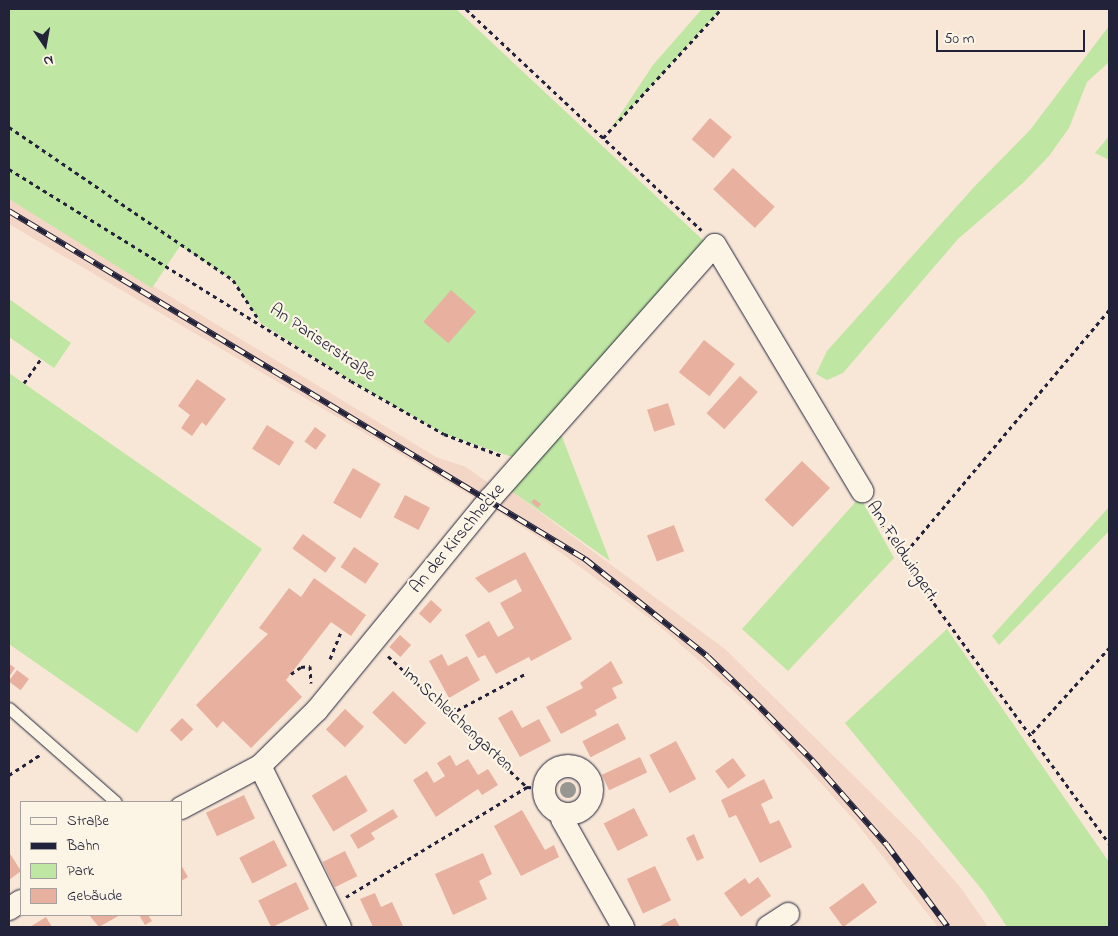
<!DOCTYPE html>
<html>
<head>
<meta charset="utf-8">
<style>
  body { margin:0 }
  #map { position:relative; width:1118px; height:936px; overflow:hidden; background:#f8e7d7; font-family:"Indie Flower",sans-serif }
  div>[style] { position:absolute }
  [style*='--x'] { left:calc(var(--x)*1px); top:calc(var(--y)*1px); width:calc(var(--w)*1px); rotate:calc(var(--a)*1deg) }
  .built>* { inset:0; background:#f3d6c6 }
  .green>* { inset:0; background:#bfe6a2 }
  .building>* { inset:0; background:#e8b09f; transform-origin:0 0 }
  .path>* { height:3px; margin-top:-1.5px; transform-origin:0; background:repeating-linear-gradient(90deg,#22223b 0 4px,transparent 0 8px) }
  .roads { filter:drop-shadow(0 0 1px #22223b) drop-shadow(0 0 1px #22223b) }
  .service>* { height:11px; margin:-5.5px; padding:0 5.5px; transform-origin:5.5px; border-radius:5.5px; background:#fcf5e5 }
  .minor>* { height:22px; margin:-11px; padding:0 11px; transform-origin:11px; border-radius:11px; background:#fcf5e5 }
  .minor>.ring { margin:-11px; padding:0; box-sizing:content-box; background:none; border:22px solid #fcf5e5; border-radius:50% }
  .rail>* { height:5.5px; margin-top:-2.75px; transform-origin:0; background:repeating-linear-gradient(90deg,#fcf5e5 0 11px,#22223b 0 22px); box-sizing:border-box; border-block:1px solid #22223b }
  .trees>* { width:16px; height:16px; margin:-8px; border-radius:50%; background:#989690 }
  span { translate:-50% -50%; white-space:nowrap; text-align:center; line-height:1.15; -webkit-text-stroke:4.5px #fcf5e5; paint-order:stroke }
  .street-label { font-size:18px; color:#22223b }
  .frame { position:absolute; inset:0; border:10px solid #22223b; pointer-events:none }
  .legend { position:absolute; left:20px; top:801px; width:162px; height:115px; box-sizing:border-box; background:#fcf5e5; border:1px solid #a5a1a1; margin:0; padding:6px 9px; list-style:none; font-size:15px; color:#22223b }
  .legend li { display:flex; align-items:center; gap:10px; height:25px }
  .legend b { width:25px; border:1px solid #a5a1a1 }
  .north { position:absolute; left:20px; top:20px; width:50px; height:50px; -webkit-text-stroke:4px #fcf5e5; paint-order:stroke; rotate:168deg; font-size:14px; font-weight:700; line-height:20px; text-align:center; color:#22223b }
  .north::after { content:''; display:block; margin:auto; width:18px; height:22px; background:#22223b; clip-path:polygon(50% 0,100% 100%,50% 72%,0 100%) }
  .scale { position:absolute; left:936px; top:30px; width:149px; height:22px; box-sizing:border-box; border:2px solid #22223b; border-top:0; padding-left:6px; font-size:15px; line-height:18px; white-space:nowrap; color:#22223b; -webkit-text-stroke:4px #fcf5e5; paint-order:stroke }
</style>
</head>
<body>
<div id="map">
  <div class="built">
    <div style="clip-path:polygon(9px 199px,436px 457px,466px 467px,494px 487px,480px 501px,9px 224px)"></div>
    <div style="clip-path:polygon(510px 490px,725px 649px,919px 840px,961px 888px,988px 927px,938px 927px,855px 821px,755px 710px,656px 623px,549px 544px,495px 510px)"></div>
  </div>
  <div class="green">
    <div style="clip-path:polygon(9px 9px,456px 9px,705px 242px,518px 459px,444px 434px,351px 381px,261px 323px,233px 280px,180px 246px,152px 288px,9px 199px)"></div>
    <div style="clip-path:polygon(702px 9px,721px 9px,608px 133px,653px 65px)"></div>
    <div style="clip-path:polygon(1109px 26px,1109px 62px,1087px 82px,1069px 128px,1049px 156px,1024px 182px,958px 239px,843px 373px,827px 380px,816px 374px,827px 351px,975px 186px,1030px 130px)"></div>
    <div style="clip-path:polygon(1109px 136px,1109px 160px,1095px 153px)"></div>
    <div style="clip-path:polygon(9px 299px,71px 343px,54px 368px,9px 337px)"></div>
    <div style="clip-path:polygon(9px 373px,262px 549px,137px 733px,9px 644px)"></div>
    <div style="clip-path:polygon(559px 429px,610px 561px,510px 490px)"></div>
    <div style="clip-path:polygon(860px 497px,894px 558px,788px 671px,742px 629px)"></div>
    <div style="clip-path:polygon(1109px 507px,1109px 531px,999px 645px,992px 636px)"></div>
    <div style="clip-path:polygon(947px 629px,1109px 862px,1109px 927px,1007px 927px,983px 891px,845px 723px)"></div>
  </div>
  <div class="building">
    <div style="left:710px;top:118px;width:29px;height:28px;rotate:41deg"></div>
    <div style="left:733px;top:168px;width:57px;height:29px;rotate:43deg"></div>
    <div style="left:451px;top:290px;width:33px;height:42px;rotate:41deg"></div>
    <div style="left:704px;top:340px;width:39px;height:41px;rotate:38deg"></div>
    <div style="left:740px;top:376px;width:24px;height:50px;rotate:42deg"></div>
    <div style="clip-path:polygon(197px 379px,226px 399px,206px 426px,202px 422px,192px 436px,181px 428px,190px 415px,178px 406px)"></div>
    <div style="left:668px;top:403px;width:23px;height:22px;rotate:72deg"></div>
    <div style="left:267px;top:425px;width:32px;height:28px;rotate:32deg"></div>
    <div style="left:315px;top:427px;width:14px;height:18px;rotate:36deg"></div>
    <div style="left:802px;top:461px;width:39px;height:54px;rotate:44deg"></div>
    <div style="left:353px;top:468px;width:32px;height:40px;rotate:30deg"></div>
    <div style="left:405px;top:495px;width:28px;height:25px;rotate:27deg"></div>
    <div style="clip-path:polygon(534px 499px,541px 504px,538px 508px,531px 502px)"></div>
    <div style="left:674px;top:525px;width:28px;height:29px;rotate:69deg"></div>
    <div style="left:303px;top:534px;width:41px;height:18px;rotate:36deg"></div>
    <div style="left:354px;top:547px;width:30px;height:24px;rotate:34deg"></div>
    <div style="clip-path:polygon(525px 552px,572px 639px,531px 661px,529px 657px,496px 674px,485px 655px,478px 658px,465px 635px,489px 621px,498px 637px,514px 628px,500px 603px,522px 591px,516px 579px,489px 593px,475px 578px)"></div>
    <div style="clip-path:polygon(314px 578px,366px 615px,351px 636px,331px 622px,286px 680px,302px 697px,251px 748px,223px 721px,217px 728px,196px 705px,268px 634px,259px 628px,289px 588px,301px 597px)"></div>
    <div style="left:431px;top:600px;width:15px;height:18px;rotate:42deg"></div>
    <div style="left:400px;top:635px;width:15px;height:16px;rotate:42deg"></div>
    <div style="clip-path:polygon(442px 654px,448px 666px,467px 656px,480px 680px,449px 698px,429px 661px)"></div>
    <div style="clip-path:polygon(611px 661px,623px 683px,612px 688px,617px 698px,595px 710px,597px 715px,561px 734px,546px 707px,583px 688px,580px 683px)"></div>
    <div style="clip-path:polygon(9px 664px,15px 668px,9px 677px)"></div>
    <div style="left:17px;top:670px;width:15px;height:14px;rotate:37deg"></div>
    <div style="left:393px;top:691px;width:46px;height:30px;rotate:44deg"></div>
    <div style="left:345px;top:709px;width:26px;height:28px;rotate:43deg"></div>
    <div style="clip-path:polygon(512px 710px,522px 728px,539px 719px,551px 741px,520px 757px,498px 718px)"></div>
    <div style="left:182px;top:718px;width:16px;height:17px;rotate:45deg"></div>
    <div style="left:618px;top:723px;width:18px;height:40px;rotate:63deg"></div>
    <div style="left:676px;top:741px;width:43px;height:30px;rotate:62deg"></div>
    <div style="clip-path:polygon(450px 755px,456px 766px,468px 759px,478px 775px,488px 769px,498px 785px,482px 795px,478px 789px,436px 817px,413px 780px,427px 771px,434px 783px,445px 776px,437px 763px)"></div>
    <div style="left:640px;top:757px;width:17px;height:42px;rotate:65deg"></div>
    <div style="left:733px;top:758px;width:22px;height:22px;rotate:54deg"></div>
    <div style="left:346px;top:775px;width:42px;height:40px;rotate:59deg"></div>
    <div style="clip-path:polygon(764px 779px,773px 798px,761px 804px,770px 824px,779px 820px,792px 847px,760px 863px,736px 815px,729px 818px,721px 800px)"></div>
    <div style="left:244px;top:795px;width:26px;height:42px;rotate:65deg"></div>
    <div style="left:634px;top:808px;width:31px;height:34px;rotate:63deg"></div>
    <div style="clip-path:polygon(393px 809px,398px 817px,371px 833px,375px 839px,358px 849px,350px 835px)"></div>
    <div style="clip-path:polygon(522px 810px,545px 850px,554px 845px,559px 857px,521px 876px,494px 826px)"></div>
    <div style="clip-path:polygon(694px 834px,704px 858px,697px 861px,686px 838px)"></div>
    <div style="left:274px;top:840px;width:29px;height:39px;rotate:63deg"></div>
    <div style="left:345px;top:851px;width:28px;height:25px;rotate:64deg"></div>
    <div style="clip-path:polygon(9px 852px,21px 871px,9px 880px)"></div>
    <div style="clip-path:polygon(483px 853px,492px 874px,479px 881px,487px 899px,453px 915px,435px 874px)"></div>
    <div style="clip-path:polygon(181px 865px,188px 877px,181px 881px)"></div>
    <div style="left:655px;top:866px;width:38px;height:31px;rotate:65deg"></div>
    <div style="clip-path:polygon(758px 877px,771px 896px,741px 917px,724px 893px,745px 878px,749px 884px)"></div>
    <div style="left:296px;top:882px;width:30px;height:42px;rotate:64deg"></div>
    <div style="left:863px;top:883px;width:24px;height:42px;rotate:54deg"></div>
    <div style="clip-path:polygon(375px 893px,381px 907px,392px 902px,403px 926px,373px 927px,360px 899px)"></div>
    <div style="clip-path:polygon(89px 915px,120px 915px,99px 927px)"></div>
    <div style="clip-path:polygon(139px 915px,148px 915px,152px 921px,145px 925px)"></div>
    <div style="clip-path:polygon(46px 917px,52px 927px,30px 927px)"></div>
    <div style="clip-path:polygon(675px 918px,680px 927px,658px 927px)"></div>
  </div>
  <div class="path">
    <div style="--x:466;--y:9;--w:323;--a:43.2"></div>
    <div style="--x:9;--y:127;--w:271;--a:34.3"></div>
    <div style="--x:233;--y:280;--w:48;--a:57"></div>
    <div style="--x:603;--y:138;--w:175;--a:-47.5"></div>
    <div style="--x:9;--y:169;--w:402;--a:31.8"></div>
    <div style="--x:351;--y:381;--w:107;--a:29.7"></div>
    <div style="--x:444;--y:434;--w:62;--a:20.8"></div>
    <div style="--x:24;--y:383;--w:29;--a:-55"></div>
    <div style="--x:873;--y:509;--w:56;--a:60.3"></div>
    <div style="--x:901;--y:558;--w:353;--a:53.9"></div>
    <div style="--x:901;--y:558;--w:324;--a:-50"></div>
    <div style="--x:388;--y:656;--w:191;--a:43.3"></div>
    <div style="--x:527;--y:787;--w:18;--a:3"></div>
    <div style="--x:330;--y:659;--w:31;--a:-68"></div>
    <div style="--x:291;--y:674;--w:12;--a:-35"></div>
    <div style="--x:301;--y:667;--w:9;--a:-6"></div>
    <div style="--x:310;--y:666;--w:17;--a:87"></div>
    <div style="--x:450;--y:714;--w:85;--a:-28.1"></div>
    <div style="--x:1032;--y:733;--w:115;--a:-47.8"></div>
    <div style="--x:9;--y:775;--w:37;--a:-33"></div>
    <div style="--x:346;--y:897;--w:212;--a:-31.3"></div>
  </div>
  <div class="roads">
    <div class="service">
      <div style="--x:9;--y:708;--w:142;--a:41.3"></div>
    </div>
    <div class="minor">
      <div style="--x:260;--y:766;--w:180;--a:63.6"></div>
      <div class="ring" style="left:544px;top:766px;width:26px;height:26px"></div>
      <div style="--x:181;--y:808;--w:89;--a:-28"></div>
      <div style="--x:260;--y:766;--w:80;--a:-44.5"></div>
      <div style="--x:317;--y:710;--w:273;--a:-50.7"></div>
      <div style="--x:490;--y:499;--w:339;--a:-48.5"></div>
      <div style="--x:715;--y:245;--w:287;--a:59.1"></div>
      <div style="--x:564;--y:814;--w:5;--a:112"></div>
      <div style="--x:562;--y:819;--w:124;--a:60.5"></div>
      <div style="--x:9;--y:909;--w:14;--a:-34"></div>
      <div style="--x:768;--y:927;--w:24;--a:-33"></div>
    </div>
  </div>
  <div class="rail">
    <div style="--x:9;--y:211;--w:673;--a:31.14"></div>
    <div style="--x:585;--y:559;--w:157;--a:38.5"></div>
    <div style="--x:708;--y:657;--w:61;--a:43.7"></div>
    <div style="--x:752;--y:699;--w:86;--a:45.5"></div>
    <div style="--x:812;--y:760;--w:113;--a:48.6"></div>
    <div style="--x:887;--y:845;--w:102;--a:53.4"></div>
  </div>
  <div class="trees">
    <div style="left:568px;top:790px"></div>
  </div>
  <div class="street-label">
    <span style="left:322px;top:343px;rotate:34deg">An Pariserstraße</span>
    <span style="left:458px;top:539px;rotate:-50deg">An der Kirschhecke</span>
    <span style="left:901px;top:551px;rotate:57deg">Am Feldwingert</span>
    <span style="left:457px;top:720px;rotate:43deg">Im Schleichengarten</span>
  </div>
  <div class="frame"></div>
  <ul class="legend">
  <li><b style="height:6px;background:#fcf5e5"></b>Straße</li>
  <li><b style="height:6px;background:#22223b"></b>Bahn</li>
  <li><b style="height:14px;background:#bfe6a2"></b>Park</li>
  <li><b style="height:14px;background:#e8b09f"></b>Gebäude</li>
  </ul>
  <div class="north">N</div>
  <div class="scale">50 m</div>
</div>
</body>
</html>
